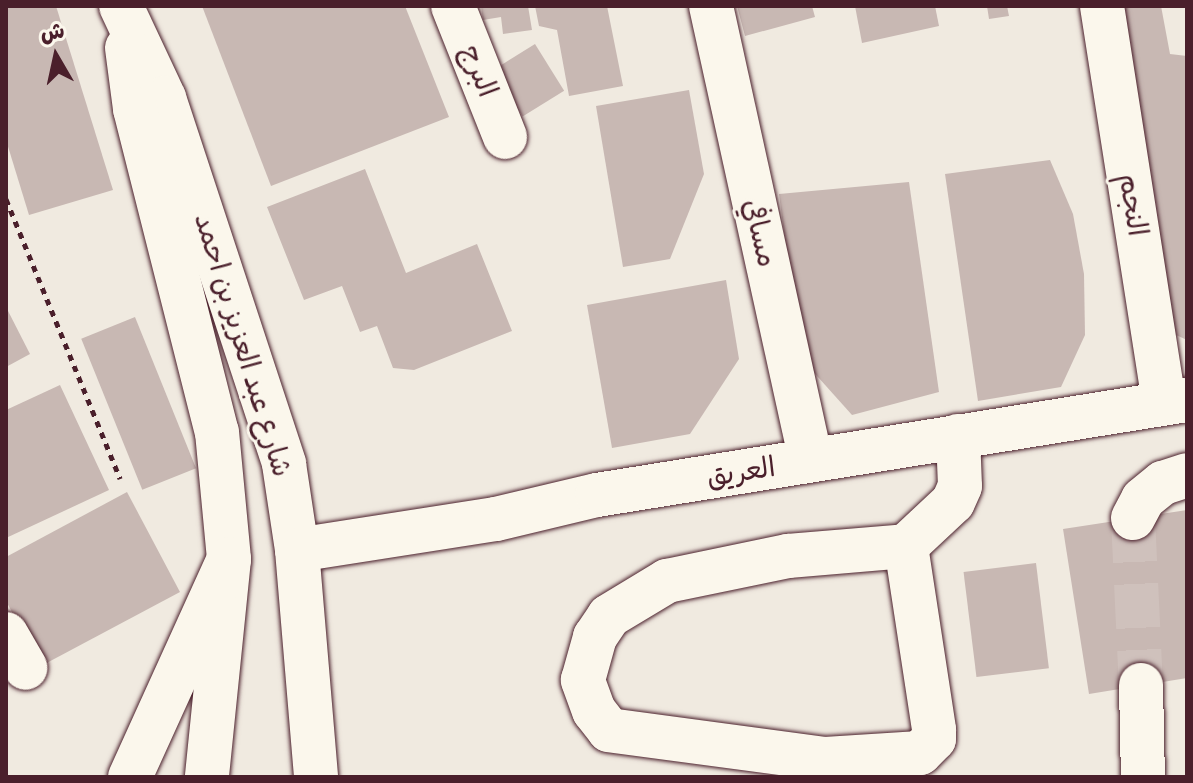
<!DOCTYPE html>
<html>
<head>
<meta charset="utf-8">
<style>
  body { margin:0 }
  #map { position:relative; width:1193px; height:783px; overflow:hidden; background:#f0eae0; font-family:Caveat,"Playpen Sans Arabic",sans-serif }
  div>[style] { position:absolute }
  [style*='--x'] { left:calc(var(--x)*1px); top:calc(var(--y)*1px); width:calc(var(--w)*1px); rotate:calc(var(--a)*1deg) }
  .building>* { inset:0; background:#c8b8b3; transform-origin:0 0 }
  .minor-tunnel>* { height:44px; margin-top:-22px; transform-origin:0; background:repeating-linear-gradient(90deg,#cfc1bc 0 44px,transparent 0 66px) }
  .path>* { height:5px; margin-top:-2.5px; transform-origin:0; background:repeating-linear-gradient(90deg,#4a1f2b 0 6px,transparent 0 12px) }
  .roads { filter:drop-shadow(0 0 2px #4a1f2b) drop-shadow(0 0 2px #4a1f2b) }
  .minor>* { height:44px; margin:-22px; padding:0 22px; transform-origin:22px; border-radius:22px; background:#fbf7ec }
  .major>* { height:44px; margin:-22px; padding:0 22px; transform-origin:22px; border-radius:22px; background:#fbf7ec }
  span { translate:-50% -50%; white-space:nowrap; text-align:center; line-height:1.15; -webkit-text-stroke:6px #fbf7ec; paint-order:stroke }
  .street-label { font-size:28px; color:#4a1f2b }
  .frame { position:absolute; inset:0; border:8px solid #4a1f2b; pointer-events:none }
  .north { position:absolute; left:16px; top:16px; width:80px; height:80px; -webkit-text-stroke:6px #fbf7ec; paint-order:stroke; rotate:351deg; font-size:22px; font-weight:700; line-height:32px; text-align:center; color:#4a1f2b }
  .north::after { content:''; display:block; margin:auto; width:28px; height:36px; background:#4a1f2b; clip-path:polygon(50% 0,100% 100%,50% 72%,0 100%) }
</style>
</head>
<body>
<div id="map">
  <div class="building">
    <div style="clip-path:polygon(6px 6px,56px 6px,113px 190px,29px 215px,6px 140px)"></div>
    <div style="clip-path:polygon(202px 6px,405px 6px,449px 117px,271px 186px)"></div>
    <div style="clip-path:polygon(481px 6px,528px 6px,532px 30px,503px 34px,501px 17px,483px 20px)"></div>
    <div style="clip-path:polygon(535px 6px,607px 6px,623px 86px,569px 96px,557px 30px,539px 26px)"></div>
    <div style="clip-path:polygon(737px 6px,812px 6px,815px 17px,745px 36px)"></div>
    <div style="clip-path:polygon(855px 6px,935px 6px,939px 26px,862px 43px)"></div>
    <div style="clip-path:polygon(987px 6px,1007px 6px,1009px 16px,989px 19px)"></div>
    <div style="clip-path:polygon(1112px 6px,1161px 6px,1170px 54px,1187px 56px,1187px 340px,1165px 330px)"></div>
    <div style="left:535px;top:44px;width:55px;height:49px;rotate:58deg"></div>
    <div style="clip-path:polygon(689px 90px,704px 174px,670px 259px,623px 267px,596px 106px)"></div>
    <div style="clip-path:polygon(1050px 160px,1073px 214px,1084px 274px,1085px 335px,1061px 387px,978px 401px,945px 174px)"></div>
    <div style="clip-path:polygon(365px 169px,406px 273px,477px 244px,512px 331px,414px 370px,393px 368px,377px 326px,360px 332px,342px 286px,304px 300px,267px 207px)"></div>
    <div style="clip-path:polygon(909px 182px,939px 392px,852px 415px,800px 357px,779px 194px)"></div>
    <div style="clip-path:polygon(726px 280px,739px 359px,690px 434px,612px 448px,587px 305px)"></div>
    <div style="clip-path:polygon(6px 307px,30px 354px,6px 367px)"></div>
    <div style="left:135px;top:317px;width:163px;height:58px;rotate:68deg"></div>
    <div style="clip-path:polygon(60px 385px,109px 490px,6px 538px,6px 410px)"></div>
    <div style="clip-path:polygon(127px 492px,180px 592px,41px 666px,6px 601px,6px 557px)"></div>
    <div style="clip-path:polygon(1187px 510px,1187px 678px,1089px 694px,1063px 529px)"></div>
    <div style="left:1036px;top:563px;width:106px;height:73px;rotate:83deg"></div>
  </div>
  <div class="minor-tunnel">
    <div style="--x:1133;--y:518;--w:167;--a:87.3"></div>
  </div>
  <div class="path">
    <div style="--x:6;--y:199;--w:302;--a:67.8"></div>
  </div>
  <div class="roads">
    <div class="minor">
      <div style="--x:121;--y:6;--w:102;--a:64.9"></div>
      <div style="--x:164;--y:98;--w:385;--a:71.8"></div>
      <div style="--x:284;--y:464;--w:87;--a:81.4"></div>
      <div style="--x:297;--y:550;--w:228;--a:85.2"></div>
      <div style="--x:453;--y:6;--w:141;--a:68.3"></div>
      <div style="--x:711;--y:6;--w:465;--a:77.6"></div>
      <div style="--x:1102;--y:6;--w:402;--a:81.1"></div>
      <div style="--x:127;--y:48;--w:62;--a:82.5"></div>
      <div style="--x:135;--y:109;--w:333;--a:75.8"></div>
      <div style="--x:217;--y:432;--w:128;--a:84.6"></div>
      <div style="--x:229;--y:559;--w:219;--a:95.8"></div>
      <div style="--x:1133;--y:518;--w:21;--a:-62"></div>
      <div style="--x:1143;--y:499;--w:26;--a:-39"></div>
      <div style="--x:1163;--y:483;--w:25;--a:-18"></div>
      <div style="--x:906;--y:546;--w:186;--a:81.3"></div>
      <div style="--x:934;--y:730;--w:9;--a:90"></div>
      <div style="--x:934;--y:739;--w:20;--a:135"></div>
      <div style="--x:920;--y:753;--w:95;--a:176.4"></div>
      <div style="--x:825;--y:759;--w:218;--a:-172.4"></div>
      <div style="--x:609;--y:730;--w:24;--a:-128"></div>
      <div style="--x:594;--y:711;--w:33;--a:-110"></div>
      <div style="--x:583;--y:680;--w:45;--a:-74.4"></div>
      <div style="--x:595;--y:637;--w:25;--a:-56"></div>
      <div style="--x:609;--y:616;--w:68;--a:-31.1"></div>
      <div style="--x:667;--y:581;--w:124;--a:-11.7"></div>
      <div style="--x:788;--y:556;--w:118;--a:-4.8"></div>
      <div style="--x:906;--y:546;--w:64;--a:-43.1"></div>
      <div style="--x:953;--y:502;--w:17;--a:-66"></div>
      <div style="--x:960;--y:486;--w:50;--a:-92.3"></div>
      <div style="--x:297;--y:550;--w:201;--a:-8.9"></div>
      <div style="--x:496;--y:519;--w:104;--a:-13.4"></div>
      <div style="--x:597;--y:495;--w:598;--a:-9.15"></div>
      <div style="--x:6;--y:634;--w:39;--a:60"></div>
      <div style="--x:1141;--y:685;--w:92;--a:88.8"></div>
    </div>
    <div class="major">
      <div style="--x:130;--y:777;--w:239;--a:-65.6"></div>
    </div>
  </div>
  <div class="street-label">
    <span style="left:479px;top:71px;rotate:68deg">البرج</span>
    <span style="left:1133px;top:205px;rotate:81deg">النجم</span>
    <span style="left:760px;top:233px;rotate:77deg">مسافي</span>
    <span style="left:243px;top:345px;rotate:73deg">شارع عبد العزيز بن احمد</span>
    <span style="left:741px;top:472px;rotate:-9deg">العريق</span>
  </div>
  <div class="frame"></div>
  <div class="north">ش</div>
</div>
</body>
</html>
